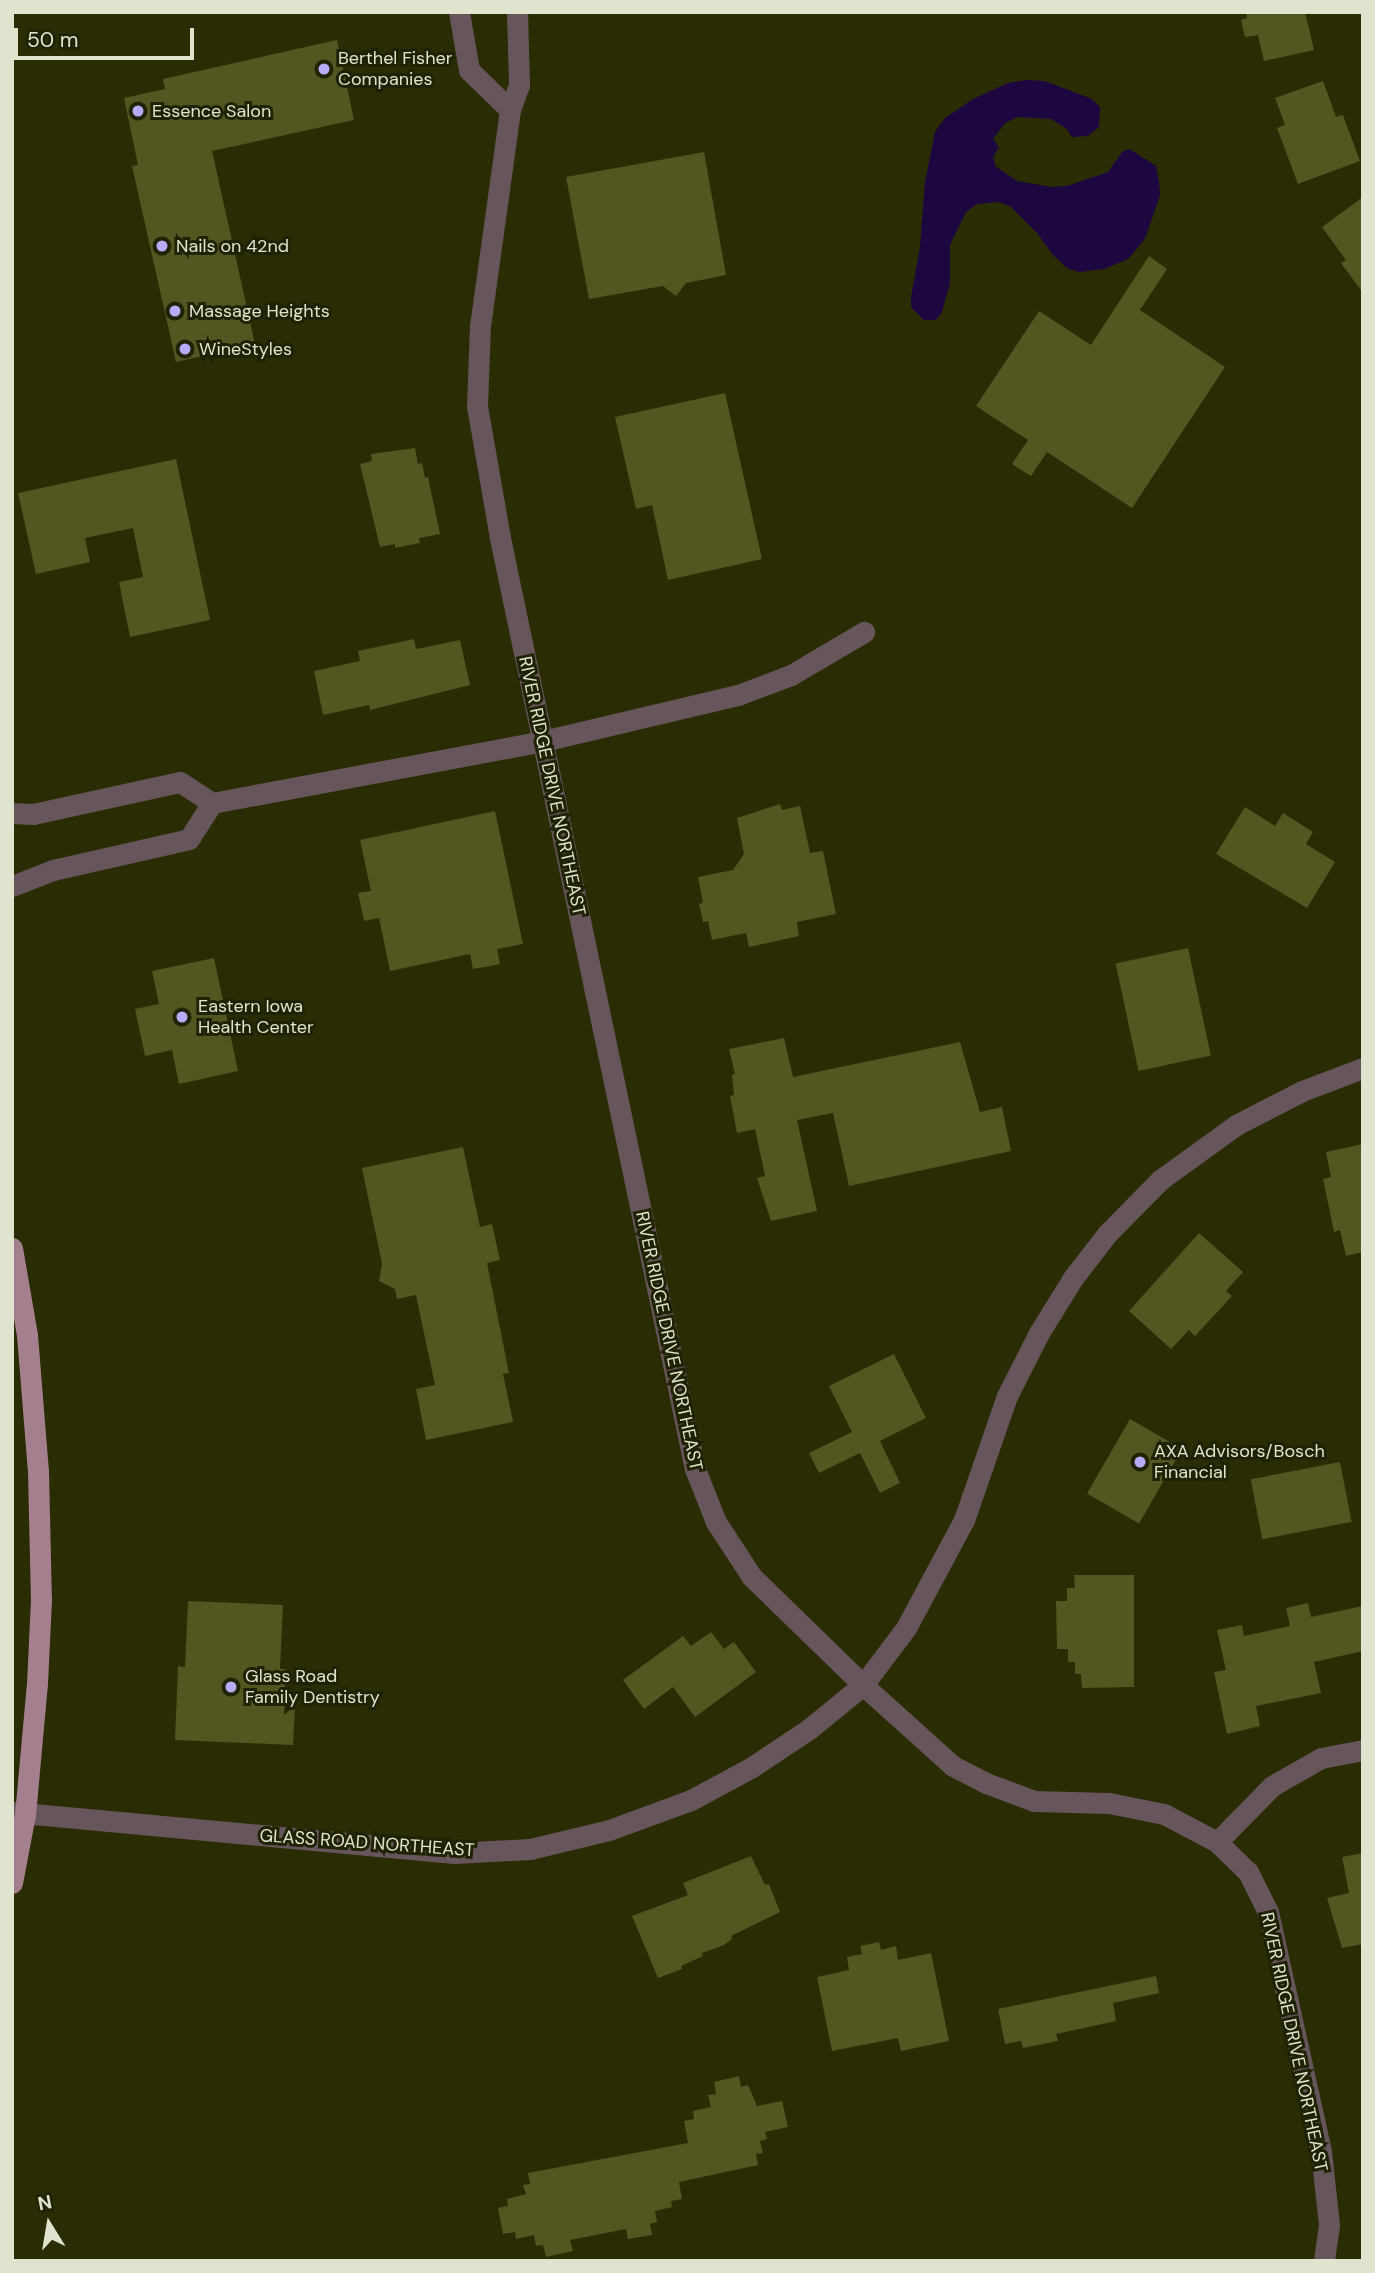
<!DOCTYPE html>
<html>
<head>
<meta charset="utf-8">
<style>
  body { margin:0 }
  #map { position:relative; width:1375px; height:2273px; overflow:hidden; background:#2a2c03; font-family:"DM Sans",sans-serif }
  div>[style] { position:absolute }
  [style*='--x'] { left:calc(var(--x)*1px); top:calc(var(--y)*1px); width:calc(var(--w)*1px); rotate:calc(var(--a)*1deg) }
  .water>* { inset:0; background:#1c0741 }
  .building>* { inset:0; background:#535620; transform-origin:0 0 }
  .minor>* { height:21px; margin:-10.5px; padding:0 10.5px; transform-origin:10.5px; border-radius:10.5px; background:#67555c }
  .major>* { height:21px; margin:-10.5px; padding:0 10.5px; transform-origin:10.5px; border-radius:10.5px; background:#a47f8e }
  .dots>* { width:19px; height:19px; translate:-50% -50%; box-sizing:border-box; border:4px solid #202204; border-radius:50% }
  span { translate:-50% -50%; white-space:nowrap; text-align:center; line-height:1.15; -webkit-text-stroke:6px #202204; paint-order:stroke }
  .poi-label { font-size:18px; color:#e0e3cd }
  .left { translate:0 -50%; text-align:left }
  .street-label { font-size:18px; color:#e0e3cd }
  .frame { position:absolute; inset:0; border:14px solid #e0e3cd; pointer-events:none }
  .north { position:absolute; left:14px; top:2189px; width:70px; height:70px; -webkit-text-stroke:5px #202204; paint-order:stroke; rotate:349deg; font-size:19px; font-weight:700; line-height:28px; text-align:center; color:#e0e3cd }
  .north::after { content:''; display:block; margin:auto; width:24px; height:32px; background:#e0e3cd; clip-path:polygon(50% 0,100% 100%,50% 72%,0 100%) }
  .scale { position:absolute; left:14px; top:28px; width:180px; height:32px; box-sizing:border-box; border:4px solid #e0e3cd; border-top:0; padding-left:9px; font-size:21px; line-height:24px; white-space:nowrap; color:#e0e3cd; -webkit-text-stroke:5px #202204; paint-order:stroke }
</style>
</head>
<body>
<div id="map">
  <div class="water">
    <div style="clip-path:polygon(1026px 80px,1045px 81px,1092px 99px,1100px 107px,1099px 127px,1088px 136px,1072px 137px,1067px 129px,1051px 119px,1018px 117px,1005px 123px,993px 139px,999px 147px,993px 157px,996px 167px,1017px 181px,1052px 187px,1067px 186px,1108px 172px,1123px 151px,1129px 149px,1136px 153px,1156px 166px,1159px 181px,1160px 195px,1145px 239px,1128px 259px,1104px 269px,1079px 272px,1067px 268px,1053px 255px,1037px 233px,1011px 207px,999px 202px,977px 204px,966px 212px,950px 245px,950px 283px,942px 312px,936px 320px,924px 320px,911px 307px,911px 297px,920px 247px,925px 182px,935px 132px,945px 118px,973px 99px,1008px 83px)"></div>
  </div>
  <div class="building">
    <div style="clip-path:polygon(1246px 12px,1305px 12px,1314px 50px,1264px 61px,1258px 35px,1245px 37px,1241px 20px,1247px 18px)"></div>
    <div style="clip-path:polygon(337px 40px,354px 120px,212px 151px,255px 344px,176px 362px,132px 166px,138px 165px,124px 98px,165px 89px,163px 79px)"></div>
    <div style="clip-path:polygon(1323px 81px,1336px 117px,1343px 115px,1360px 161px,1298px 184px,1277px 128px,1285px 125px,1275px 98px)"></div>
    <div style="clip-path:polygon(704px 152px,726px 275px,686px 283px,676px 296px,663px 286px,589px 299px,566px 177px)"></div>
    <div style="clip-path:polygon(1363px 197px,1363px 293px,1341px 263px,1346px 260px,1322px 227px)"></div>
    <div style="clip-path:polygon(1149px 256px,1167px 269px,1140px 310px,1225px 367px,1132px 508px,1047px 452px,1031px 476px,1012px 464px,1028px 440px,976px 406px,1039px 311px,1091px 345px)"></div>
    <div style="clip-path:polygon(725px 393px,762px 559px,668px 580px,652px 505px,636px 509px,615px 417px)"></div>
    <div style="clip-path:polygon(415px 448px,418px 464px,422px 463px,425px 478px,428px 477px,440px 534px,419px 538px,420px 543px,395px 548px,395px 544px,380px 547px,360px 464px,372px 461px,371px 454px)"></div>
    <div style="clip-path:polygon(176px 459px,210px 620px,130px 637px,119px 582px,143px 577px,133px 528px,85px 538px,90px 562px,36px 574px,18px 493px)"></div>
    <div style="clip-path:polygon(414px 639px,416px 649px,460px 640px,470px 685px,370px 710px,369px 705px,323px 715px,314px 671px,360px 661px,358px 651px)"></div>
    <div style="clip-path:polygon(780px 804px,782px 810px,800px 806px,810px 853px,823px 851px,836px 914px,797px 922px,799px 936px,749px 947px,746px 933px,712px 940px,708px 921px,703px 922px,699px 904px,703px 903px,698px 877px,733px 870px,744px 854px,737px 818px)"></div>
    <div style="clip-path:polygon(1245px 807px,1275px 826px,1283px 813px,1313px 832px,1306px 844px,1335px 862px,1307px 908px,1216px 854px)"></div>
    <div style="clip-path:polygon(495px 811px,523px 944px,497px 949px,500px 964px,485px 967px,473px 969px,470px 954px,390px 971px,379px 918px,364px 921px,358px 893px,371px 891px,360px 840px)"></div>
    <div style="left:1188px;top:948px;width:110px;height:74px;rotate:78deg"></div>
    <div style="clip-path:polygon(214px 958px,238px 1071px,179px 1084px,172px 1050px,145px 1056px,135px 1009px,159px 1004px,152px 971px)"></div>
    <div style="clip-path:polygon(784px 1038px,793px 1077px,960px 1042px,980px 1112px,1002px 1107px,1011px 1151px,849px 1186px,833px 1113px,797px 1120px,817px 1211px,771px 1221px,757px 1178px,765px 1176px,755px 1129px,737px 1133px,730px 1096px,734px 1095px,732px 1075px,735px 1074px,729px 1049px)"></div>
    <div style="clip-path:polygon(1363px 1144px,1363px 1252px,1346px 1256px,1340px 1230px,1334px 1232px,1323px 1179px,1331px 1177px,1326px 1152px)"></div>
    <div style="clip-path:polygon(463px 1147px,480px 1227px,492px 1224px,500px 1260px,487px 1263px,509px 1373px,503px 1374px,513px 1422px,426px 1440px,416px 1389px,435px 1385px,416px 1295px,397px 1299px,395px 1289px,379px 1281px,382px 1264px,362px 1168px)"></div>
    <div style="clip-path:polygon(1199px 1233px,1243px 1272px,1226px 1291px,1232px 1296px,1195px 1336px,1189px 1330px,1171px 1349px,1129px 1311px)"></div>
    <div style="clip-path:polygon(894px 1354px,926px 1418px,880px 1441px,900px 1483px,880px 1493px,860px 1453px,819px 1473px,809px 1453px,852px 1432px,829px 1386px)"></div>
    <div style="left:1130px;top:1419px;width:60px;height:86px;rotate:30deg"></div>
    <div style="left:1340px;top:1462px;width:61px;height:91px;rotate:79deg"></div>
    <div style="clip-path:polygon(1074px 1575px,1134px 1575px,1134px 1687px,1082px 1688px,1081px 1674px,1075px 1674px,1075px 1662px,1068px 1662px,1068px 1649px,1057px 1649px,1056px 1601px,1067px 1601px,1067px 1588px,1075px 1588px)"></div>
    <div style="clip-path:polygon(188px 1601px,283px 1605px,280px 1669px,286px 1669px,284px 1715px,295px 1706px,293px 1745px,175px 1740px,178px 1666px,185px 1667px)"></div>
    <div style="clip-path:polygon(1308px 1603px,1311px 1617px,1363px 1606px,1363px 1651px,1314px 1662px,1321px 1693px,1256px 1706px,1260px 1726px,1227px 1734px,1214px 1672px,1226px 1670px,1217px 1630px,1242px 1625px,1244px 1636px,1290px 1626px,1286px 1608px)"></div>
    <div style="clip-path:polygon(711px 1632px,724px 1649px,734px 1642px,756px 1672px,695px 1717px,673px 1687px,644px 1709px,623px 1680px,683px 1636px,691px 1646px)"></div>
    <div style="clip-path:polygon(1363px 1853px,1363px 1944px,1342px 1948px,1327px 1898px,1349px 1893px,1342px 1857px)"></div>
    <div style="clip-path:polygon(751px 1856px,765px 1885px,769px 1884px,780px 1912px,731px 1936px,732px 1939px,724px 1945px,702px 1953px,703px 1956px,681px 1966px,682px 1969px,658px 1978px,632px 1916px,688px 1895px,683px 1883px)"></div>
    <div style="clip-path:polygon(879px 1942px,881px 1950px,896px 1946px,898px 1960px,931px 1953px,949px 2041px,901px 2051px,898px 2038px,832px 2051px,817px 1977px,849px 1970px,847px 1957px,862px 1954px,860px 1946px)"></div>
    <div style="clip-path:polygon(1156px 1976px,1159px 1993px,1113px 2003px,1116px 2021px,1056px 2034px,1058px 2041px,1023px 2048px,1021px 2041px,1005px 2044px,998px 2009px)"></div>
    <div style="clip-path:polygon(739px 2076px,741px 2087px,748px 2085px,757px 2106px,782px 2101px,788px 2127px,765px 2132px,767px 2139px,760px 2141px,763px 2153px,756px 2154px,758px 2165px,679px 2182px,682px 2199px,671px 2201px,672px 2207px,655px 2211px,657px 2222px,650px 2224px,652px 2235px,628px 2239px,626px 2229px,570px 2240px,573px 2251px,546px 2257px,543px 2245px,536px 2246px,534px 2235px,516px 2239px,515px 2232px,503px 2234px,498px 2208px,508px 2206px,507px 2199px,526px 2194px,523px 2185px,530px 2184px,528px 2173px,688px 2143px,684px 2121px,694px 2119px,693px 2111px,711px 2107px,708px 2095px,716px 2094px,714px 2082px)"></div>
  </div>
  <div class="minor">
    <div style="--x:459;--y:12;--w:59;--a:80.2"></div>
    <div style="--x:469;--y:70;--w:57;--a:44.3"></div>
    <div style="--x:517;--y:12;--w:73;--a:88.4"></div>
    <div style="--x:519;--y:85;--w:27;--a:110"></div>
    <div style="--x:510;--y:110;--w:217;--a:97.9"></div>
    <div style="--x:480;--y:325;--w:81;--a:92.1"></div>
    <div style="--x:477;--y:406;--w:134;--a:80.1"></div>
    <div style="--x:500;--y:538;--w:951;--a:78.17"></div>
    <div style="--x:695;--y:1469;--w:57;--a:68.4"></div>
    <div style="--x:716;--y:1522;--w:66;--a:56.8"></div>
    <div style="--x:752;--y:1577;--w:155;--a:44.2"></div>
    <div style="--x:863;--y:1685;--w:121;--a:42"></div>
    <div style="--x:953;--y:1766;--w:37;--a:27"></div>
    <div style="--x:986;--y:1783;--w:51;--a:20.6"></div>
    <div style="--x:1034;--y:1801;--w:75;--a:1.5"></div>
    <div style="--x:1109;--y:1803;--w:56;--a:11.3"></div>
    <div style="--x:1164;--y:1814;--w:60;--a:27.8"></div>
    <div style="--x:1217;--y:1842;--w:43;--a:44.1"></div>
    <div style="--x:1248;--y:1872;--w:45;--a:63.4"></div>
    <div style="--x:1268;--y:1912;--w:246;--a:77.5"></div>
    <div style="--x:1321;--y:2152;--w:73;--a:83.7"></div>
    <div style="--x:1329;--y:2225;--w:36;--a:98"></div>
    <div style="--x:12;--y:813;--w:21;--a:3"></div>
    <div style="--x:33;--y:814;--w:150;--a:-12.3"></div>
    <div style="--x:180;--y:782;--w:38;--a:33"></div>
    <div style="--x:212;--y:803;--w:337;--a:-10.6"></div>
    <div style="--x:543;--y:741;--w:200;--a:-13.3"></div>
    <div style="--x:738;--y:695;--w:57;--a:-20.7"></div>
    <div style="--x:791;--y:675;--w:85;--a:-30.5"></div>
    <div style="--x:12;--y:886;--w:44;--a:-21.3"></div>
    <div style="--x:53;--y:870;--w:139;--a:-12.8"></div>
    <div style="--x:189;--y:839;--w:43;--a:-57.4"></div>
    <div style="--x:12;--y:1812;--w:444;--a:5.3"></div>
    <div style="--x:454;--y:1853;--w:76;--a:-3"></div>
    <div style="--x:530;--y:1849;--w:81;--a:-13.5"></div>
    <div style="--x:609;--y:1830;--w:87;--a:-20.1"></div>
    <div style="--x:691;--y:1800;--w:69;--a:-28.4"></div>
    <div style="--x:752;--y:1767;--w:69;--a:-33.7"></div>
    <div style="--x:809;--y:1729;--w:70;--a:-39.2"></div>
    <div style="--x:863;--y:1685;--w:71;--a:-53"></div>
    <div style="--x:906;--y:1628;--w:123;--a:-61.8"></div>
    <div style="--x:964;--y:1520;--w:131;--a:-70.9"></div>
    <div style="--x:1007;--y:1396;--w:71;--a:-63.1"></div>
    <div style="--x:1039;--y:1333;--w:65;--a:-58.3"></div>
    <div style="--x:1073;--y:1278;--w:56;--a:-52.3"></div>
    <div style="--x:1107;--y:1234;--w:76;--a:-45.5"></div>
    <div style="--x:1160;--y:1180;--w:94;--a:-35.9"></div>
    <div style="--x:1236;--y:1125;--w:74;--a:-27.3"></div>
    <div style="--x:1302;--y:1091;--w:65;--a:-20.7"></div>
    <div style="--x:1217;--y:1842;--w:78;--a:-45.5"></div>
    <div style="--x:1272;--y:1786;--w:56;--a:-29.7"></div>
    <div style="--x:1321;--y:1758;--w:43;--a:-10.8"></div>
  </div>
  <div class="major">
    <div style="--x:12;--y:1248;--w:88;--a:80.2"></div>
    <div style="--x:27;--y:1335;--w:136;--a:85.4"></div>
    <div style="--x:38;--y:1471;--w:128;--a:88.7"></div>
    <div style="--x:41;--y:1599;--w:84;--a:92.7"></div>
    <div style="--x:37;--y:1683;--w:132;--a:95.2"></div>
    <div style="--x:25;--y:1814;--w:70;--a:100.7"></div>
  </div>
  <div class="dots">
    <div style="left:324px;top:69px;background:#b9abf7"></div>
    <div style="left:138px;top:111px;background:#b9abf7"></div>
    <div style="left:162px;top:246px;background:#b9abf7"></div>
    <div style="left:175px;top:311px;background:#b9abf7"></div>
    <div style="left:185px;top:349px;background:#b9abf7"></div>
    <div style="left:182px;top:1017px;background:#b9abf7"></div>
    <div style="left:1140px;top:1462px;background:#b9abf7"></div>
    <div style="left:231px;top:1687px;background:#b9abf7"></div>
  </div>
  <div class="poi-label">
    <span class="left" style="left:338px;top:69px">Berthel Fisher<br>Companies</span>
    <span class="left" style="left:152px;top:111px">Essence Salon</span>
    <span class="left" style="left:176px;top:246px">Nails on 42nd</span>
    <span class="left" style="left:189px;top:311px">Massage Heights</span>
    <span class="left" style="left:199px;top:349px">WineStyles</span>
    <span class="left" style="left:198px;top:1017px">Eastern Iowa<br>Health Center</span>
    <span class="left" style="left:1154px;top:1462px">AXA Advisors/Bosch<br>Financial</span>
    <span class="left" style="left:245px;top:1687px">Glass Road<br>Family Dentistry</span>
  </div>
  <div class="street-label">
    <span style="left:552px;top:786px;rotate:78deg">RIVER RIDGE DRIVE NORTHEAST</span>
    <span style="left:669px;top:1341px;rotate:78deg">RIVER RIDGE DRIVE NORTHEAST</span>
    <span style="left:367px;top:1843px;rotate:4deg">GLASS ROAD NORTHEAST</span>
    <span style="left:1294px;top:2042px;rotate:78deg">RIVER RIDGE DRIVE NORTHEAST</span>
  </div>
  <div class="frame"></div>
  <div class="north">N</div>
  <div class="scale">50 m</div>
</div>
</body>
</html>
